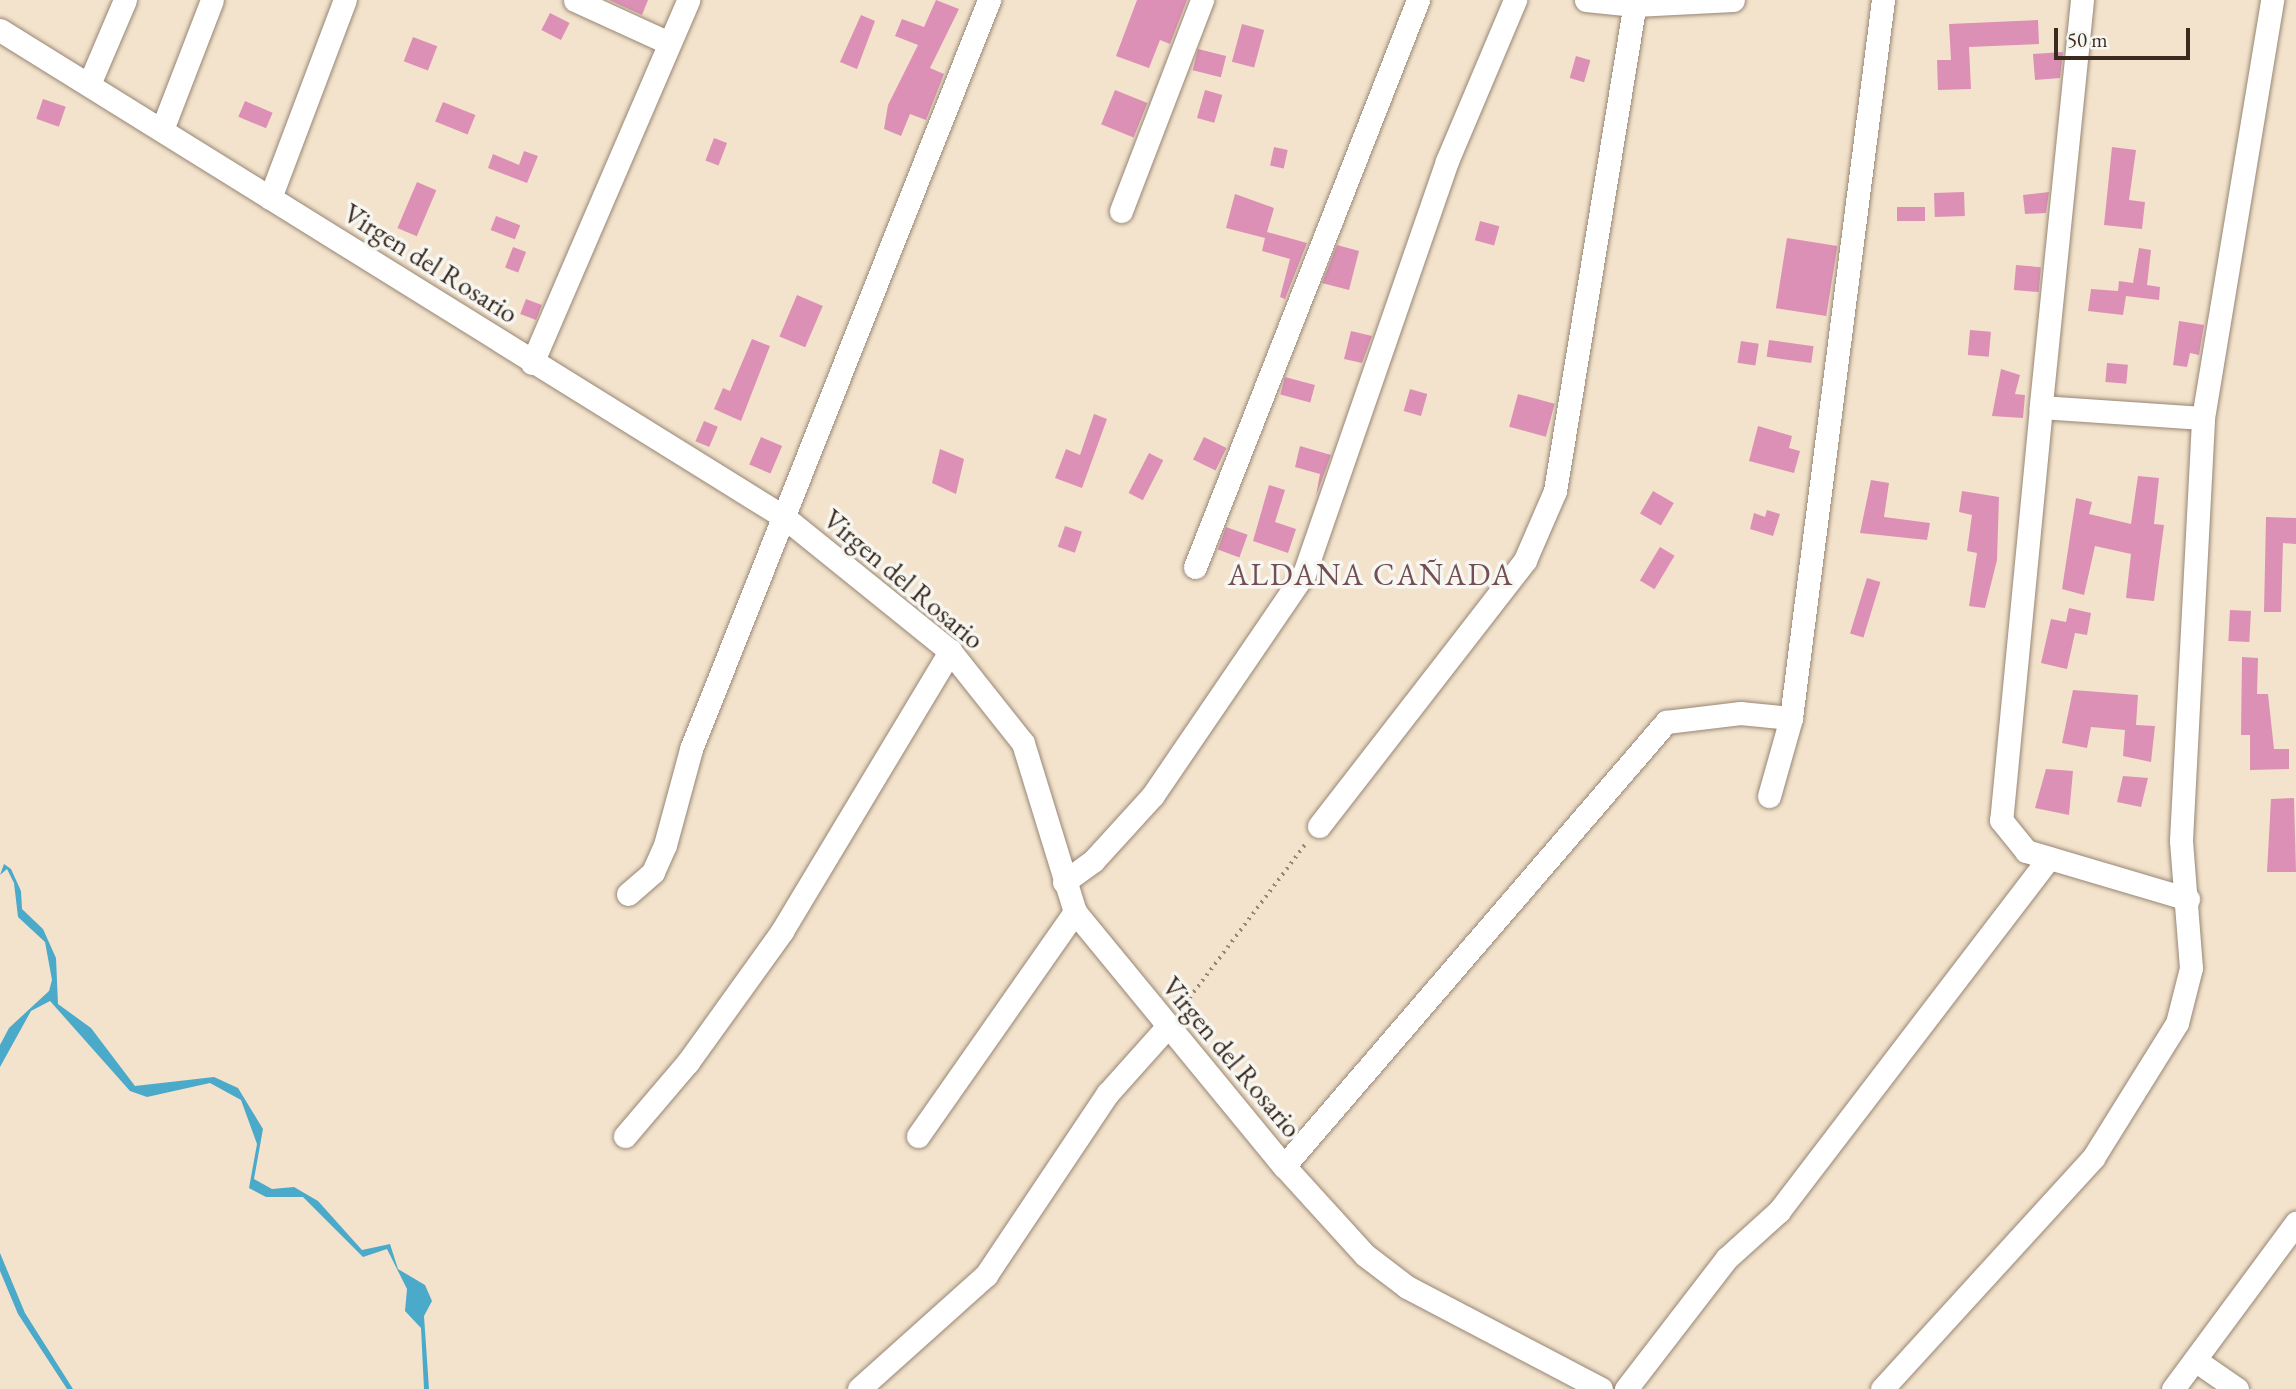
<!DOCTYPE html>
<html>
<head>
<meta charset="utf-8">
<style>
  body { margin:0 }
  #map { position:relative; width:2296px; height:1389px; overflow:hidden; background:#f3e3cc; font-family:"EB Garamond",serif }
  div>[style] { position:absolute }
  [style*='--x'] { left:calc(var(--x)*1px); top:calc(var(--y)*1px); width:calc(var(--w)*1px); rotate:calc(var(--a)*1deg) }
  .water>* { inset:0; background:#4ba9ca }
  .building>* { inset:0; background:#dc90b5; transform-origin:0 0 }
  .path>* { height:3.5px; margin-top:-1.75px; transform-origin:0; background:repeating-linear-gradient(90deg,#978675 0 2px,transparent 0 7px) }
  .roads { filter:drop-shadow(0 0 2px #978675) drop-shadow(0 0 2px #978675) }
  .minor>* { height:23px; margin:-11.5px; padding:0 11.5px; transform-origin:11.5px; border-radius:11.5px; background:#fff }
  span { translate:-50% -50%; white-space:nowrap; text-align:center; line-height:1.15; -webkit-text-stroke:7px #f6f6f2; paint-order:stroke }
  .street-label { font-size:28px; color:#3b2a1e }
  .neighbourhood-label { font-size:30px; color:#734e53; letter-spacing:2px }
  .scale { position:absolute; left:2054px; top:28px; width:136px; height:32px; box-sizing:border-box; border:4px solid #3b2a1e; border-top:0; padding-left:9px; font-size:21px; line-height:24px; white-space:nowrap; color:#3b2a1e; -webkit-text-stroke:5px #f6f6f2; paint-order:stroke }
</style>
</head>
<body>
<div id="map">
  <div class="water">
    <div style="clip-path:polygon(4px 864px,11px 869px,21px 891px,22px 909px,43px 929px,56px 958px,58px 1004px,91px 1028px,135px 1086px,214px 1077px,238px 1088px,263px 1129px,254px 1179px,272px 1189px,294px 1187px,318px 1201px,362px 1250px,390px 1244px,398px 1269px,425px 1285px,432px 1301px,424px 1316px,429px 1389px,424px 1389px,421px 1328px,405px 1311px,407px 1289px,387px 1249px,363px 1257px,303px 1197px,266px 1197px,249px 1188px,257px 1144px,241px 1100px,210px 1083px,147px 1097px,130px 1091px,50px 1001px,31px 1011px,0 1067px,0 1045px,9px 1028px,49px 991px,52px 980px,45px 942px,18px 917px,14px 883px,7px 869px,0 875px)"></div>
    <div style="clip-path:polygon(0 1253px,25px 1313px,73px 1389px,67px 1389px,18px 1314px,0 1271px)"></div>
  </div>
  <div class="building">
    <div style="clip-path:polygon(609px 0,648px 0,642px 15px)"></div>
    <div style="clip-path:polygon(936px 0,959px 9px,930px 68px,944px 74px,926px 120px,910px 114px,901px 136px,884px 129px,888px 105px,918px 45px,895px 36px,902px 19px,924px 27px)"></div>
    <div style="clip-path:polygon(1137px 0,1187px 0,1170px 44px,1160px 40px,1149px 68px,1116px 56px)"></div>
    <div style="left:550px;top:13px;width:22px;height:19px;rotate:27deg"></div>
    <div style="clip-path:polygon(861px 15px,875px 21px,857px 69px,840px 62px)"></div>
    <div style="clip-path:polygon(2038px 20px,2039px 44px,1969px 47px,1971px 89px,1938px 90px,1937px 60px,1951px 60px,1949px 24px)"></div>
    <div style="left:1242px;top:24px;width:23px;height:39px;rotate:15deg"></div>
    <div style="left:413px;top:37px;width:26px;height:26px;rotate:21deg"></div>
    <div style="left:1198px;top:49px;width:29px;height:22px;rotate:14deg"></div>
    <div style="clip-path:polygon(2063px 52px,2060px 78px,2035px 80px,2033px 54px)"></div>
    <div style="left:1576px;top:56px;width:15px;height:23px;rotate:16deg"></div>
    <div style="left:1115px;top:90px;width:35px;height:37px;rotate:22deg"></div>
    <div style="left:1205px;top:90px;width:18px;height:29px;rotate:16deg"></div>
    <div style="left:43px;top:99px;width:24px;height:21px;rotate:19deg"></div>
    <div style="left:245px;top:101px;width:30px;height:17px;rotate:23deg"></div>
    <div style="left:443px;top:102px;width:35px;height:21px;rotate:22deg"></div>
    <div style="left:714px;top:138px;width:14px;height:24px;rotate:21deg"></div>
    <div style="left:1274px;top:147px;width:14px;height:19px;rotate:12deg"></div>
    <div style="clip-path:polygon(2112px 147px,2136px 150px,2129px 200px,2145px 202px,2142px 229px,2104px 225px)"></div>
    <div style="clip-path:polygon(524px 151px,538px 156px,527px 183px,488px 168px,493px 154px,519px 165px)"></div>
    <div style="left:417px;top:182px;width:21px;height:50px;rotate:23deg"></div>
    <div style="left:1964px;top:192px;width:24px;height:30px;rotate:88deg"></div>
    <div style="clip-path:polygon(2049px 192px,2046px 213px,2025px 214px,2023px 195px)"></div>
    <div style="clip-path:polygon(1235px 194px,1274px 208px,1267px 232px,1307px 243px,1285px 299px,1280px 297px,1290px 259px,1262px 251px,1265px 238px,1226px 228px)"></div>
    <div style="left:1925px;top:207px;width:14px;height:28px;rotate:90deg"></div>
    <div style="left:496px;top:216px;width:26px;height:15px;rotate:21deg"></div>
    <div style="left:1480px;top:221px;width:20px;height:20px;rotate:15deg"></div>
    <div style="left:1787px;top:238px;width:51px;height:71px;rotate:9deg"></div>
    <div style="clip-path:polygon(1337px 245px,1359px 251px,1349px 290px,1322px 283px)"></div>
    <div style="left:513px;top:247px;width:14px;height:22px;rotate:21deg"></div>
    <div style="clip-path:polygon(2139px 248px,2151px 250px,2147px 285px,2160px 287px,2159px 300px,2126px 296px,2123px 315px,2088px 311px,2091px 289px,2118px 291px,2119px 281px,2133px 283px)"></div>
    <div style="left:2016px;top:265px;width:25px;height:25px;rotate:5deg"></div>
    <div style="left:797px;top:295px;width:28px;height:45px;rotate:23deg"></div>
    <div style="left:526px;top:299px;width:17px;height:16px;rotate:21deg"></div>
    <div style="clip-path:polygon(2179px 321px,2204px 325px,2199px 355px,2190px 353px,2187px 367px,2173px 365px)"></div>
    <div style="left:1970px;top:330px;width:21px;height:25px;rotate:5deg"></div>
    <div style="clip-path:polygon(1351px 331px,1372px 336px,1362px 363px,1344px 359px)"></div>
    <div style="clip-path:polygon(752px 339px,770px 346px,741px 421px,714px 409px,723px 388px,730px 391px)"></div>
    <div style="left:1769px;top:340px;width:45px;height:17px;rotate:8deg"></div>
    <div style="left:1741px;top:341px;width:18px;height:22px;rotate:9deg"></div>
    <div style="left:2107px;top:363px;width:21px;height:19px;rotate:5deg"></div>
    <div style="clip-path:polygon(2001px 369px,2020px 375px,2015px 394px,2025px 395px,2023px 418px,1992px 416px)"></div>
    <div style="left:1285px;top:377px;width:31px;height:18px;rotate:15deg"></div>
    <div style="left:1410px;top:389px;width:18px;height:23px;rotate:16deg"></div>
    <div style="left:1518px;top:394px;width:38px;height:34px;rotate:15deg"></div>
    <div style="clip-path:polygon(1094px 414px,1107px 419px,1082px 488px,1055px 478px,1066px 449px,1080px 455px)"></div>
    <div style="left:704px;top:421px;width:15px;height:22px;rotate:23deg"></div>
    <div style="clip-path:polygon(1758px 426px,1792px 436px,1789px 448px,1800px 451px,1794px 473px,1749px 461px)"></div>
    <div style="left:761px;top:437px;width:23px;height:30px;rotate:23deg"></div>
    <div style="left:1204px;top:437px;width:25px;height:25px;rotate:26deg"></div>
    <div style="clip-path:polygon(1300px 446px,1331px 455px,1316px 496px,1320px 474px,1295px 467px)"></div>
    <div style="clip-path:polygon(940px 449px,964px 459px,956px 494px,932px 483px)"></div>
    <div style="left:1149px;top:453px;width:16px;height:45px;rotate:27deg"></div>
    <div style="clip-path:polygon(2138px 476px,2159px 478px,2154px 524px,2164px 525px,2154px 601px,2126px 598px,2131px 554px,2095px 546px,2084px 595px,2062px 589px,2076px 498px,2092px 502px,2089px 514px,2131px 524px)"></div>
    <div style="clip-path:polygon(1871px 480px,1889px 483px,1884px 517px,1930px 523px,1927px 540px,1860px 533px)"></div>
    <div style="clip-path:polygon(1269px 485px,1285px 490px,1275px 522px,1296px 529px,1288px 553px,1253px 541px)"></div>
    <div style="left:1653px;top:491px;width:24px;height:26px;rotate:30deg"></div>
    <div style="clip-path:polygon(1962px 491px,1999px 497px,1997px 560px,1985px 608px,1969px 606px,1977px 553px,1967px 551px,1972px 515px,1959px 512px)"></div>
    <div style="clip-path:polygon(1767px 510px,1780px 514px,1773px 536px,1750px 529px,1754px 513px,1765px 517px)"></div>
    <div style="clip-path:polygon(2266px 517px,2296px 518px,2296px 544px,2283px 543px,2281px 612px,2264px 612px)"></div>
    <div style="left:1065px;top:526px;width:18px;height:22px;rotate:19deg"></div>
    <div style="left:1226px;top:527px;width:23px;height:24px;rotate:20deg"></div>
    <div style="left:1660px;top:547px;width:17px;height:39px;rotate:31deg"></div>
    <div style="left:1867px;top:578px;width:14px;height:58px;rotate:17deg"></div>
    <div style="clip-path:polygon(2069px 608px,2091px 613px,2087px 635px,2075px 633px,2067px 669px,2041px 663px,2051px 619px,2066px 622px)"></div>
    <div style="left:2230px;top:610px;width:21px;height:31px;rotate:3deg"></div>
    <div style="clip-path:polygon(2242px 657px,2258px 658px,2257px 694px,2268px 694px,2274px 749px,2289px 749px,2289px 769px,2250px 770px,2250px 735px,2241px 735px)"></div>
    <div style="clip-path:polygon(2073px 690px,2138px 695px,2136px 725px,2155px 726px,2151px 762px,2123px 756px,2125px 730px,2091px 727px,2087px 748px,2062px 743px)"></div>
    <div style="clip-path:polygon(2046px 769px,2073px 771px,2069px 815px,2035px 808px)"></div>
    <div style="clip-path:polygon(2123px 776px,2148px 778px,2141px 807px,2117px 802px)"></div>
    <div style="clip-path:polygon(2294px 798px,2296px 872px,2267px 872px,2271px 799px)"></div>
  </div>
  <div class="path">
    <div style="--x:1181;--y:1009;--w:209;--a:-53"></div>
  </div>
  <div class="roads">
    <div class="minor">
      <div style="--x:575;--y:0;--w:103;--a:24.6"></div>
      <div style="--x:1586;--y:0;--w:49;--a:5.8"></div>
      <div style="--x:1635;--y:5;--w:98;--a:-2.9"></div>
      <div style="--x:2082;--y:0;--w:409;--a:95.8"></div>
      <div style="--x:2041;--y:407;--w:162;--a:3.9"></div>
      <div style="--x:0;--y:30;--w:923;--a:31.85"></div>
      <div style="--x:784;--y:517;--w:213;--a:38.9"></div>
      <div style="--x:950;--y:651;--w:117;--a:51.6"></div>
      <div style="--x:1023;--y:743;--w:177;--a:72.9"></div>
      <div style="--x:1075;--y:912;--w:329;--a:50.6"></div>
      <div style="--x:1284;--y:1166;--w:120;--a:47.7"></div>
      <div style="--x:1365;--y:1255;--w:53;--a:37.3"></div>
      <div style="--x:1407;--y:1287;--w:219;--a:27.7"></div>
      <div style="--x:90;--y:82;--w:89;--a:-66.9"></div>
      <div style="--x:163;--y:127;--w:136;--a:-68.9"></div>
      <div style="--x:270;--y:198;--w:212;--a:-69.3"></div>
      <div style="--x:1121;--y:211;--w:226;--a:-69"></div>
      <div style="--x:532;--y:363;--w:395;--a:-66.7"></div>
      <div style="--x:2041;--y:407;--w:415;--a:95.5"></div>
      <div style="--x:2001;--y:820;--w:40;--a:51"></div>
      <div style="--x:2026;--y:851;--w:169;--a:16.5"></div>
      <div style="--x:1195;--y:567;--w:609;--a:-68.53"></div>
      <div style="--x:1769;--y:796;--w:81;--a:-74.2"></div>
      <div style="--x:1791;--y:718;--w:724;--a:-82.7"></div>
      <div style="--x:1319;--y:826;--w:336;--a:-52.2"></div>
      <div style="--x:1525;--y:560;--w:75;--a:-66.5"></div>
      <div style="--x:1555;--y:491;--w:493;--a:-80.7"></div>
      <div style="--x:1064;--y:882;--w:36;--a:-36"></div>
      <div style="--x:1093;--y:861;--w:89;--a:-47.7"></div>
      <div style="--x:1153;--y:795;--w:268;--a:-55.7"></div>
      <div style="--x:1304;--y:574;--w:437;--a:-70.9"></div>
      <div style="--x:1447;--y:161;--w:175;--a:-67.1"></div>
      <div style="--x:628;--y:894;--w:33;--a:-41"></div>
      <div style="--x:653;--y:872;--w:30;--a:-66"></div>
      <div style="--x:665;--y:845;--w:99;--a:-74.8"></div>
      <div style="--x:691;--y:749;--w:806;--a:-68.3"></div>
      <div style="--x:625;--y:1136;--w:97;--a:-49.6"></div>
      <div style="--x:688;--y:1062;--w:161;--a:-54.3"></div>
      <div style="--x:782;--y:931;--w:327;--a:-59"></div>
      <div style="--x:918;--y:1136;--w:274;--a:-55"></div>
      <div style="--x:1284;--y:1166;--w:586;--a:-49.29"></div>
      <div style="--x:1666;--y:722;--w:75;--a:-6.9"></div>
      <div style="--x:1740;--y:713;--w:51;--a:5.6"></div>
      <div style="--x:2195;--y:1360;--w:51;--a:34.6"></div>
      <div style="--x:859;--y:1389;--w:171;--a:-41.9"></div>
      <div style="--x:986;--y:1275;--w:219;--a:-56.2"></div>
      <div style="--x:1108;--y:1093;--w:90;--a:-48.2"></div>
      <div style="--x:1626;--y:1389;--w:165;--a:-52.4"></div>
      <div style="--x:1727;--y:1258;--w:70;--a:-42.1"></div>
      <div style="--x:1779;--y:1211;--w:444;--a:-52.6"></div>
      <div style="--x:1882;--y:1389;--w:313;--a:-47.6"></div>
      <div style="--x:2093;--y:1158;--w:159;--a:-58.1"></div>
      <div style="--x:2177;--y:1023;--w:57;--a:-75.7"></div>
      <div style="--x:2191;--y:968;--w:128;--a:-94.5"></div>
      <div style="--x:2181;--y:840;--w:423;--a:-87"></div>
      <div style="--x:2203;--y:418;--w:424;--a:-80.6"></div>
      <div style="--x:2173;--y:1389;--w:207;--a:-53.5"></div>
    </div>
  </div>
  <div class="street-label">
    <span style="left:431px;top:263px;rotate:32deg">Virgen del Rosario</span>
    <span style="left:904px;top:579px;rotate:40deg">Virgen del Rosario</span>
    <span style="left:1232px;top:1057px;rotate:50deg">Virgen del Rosario</span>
  </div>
  <div class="neighbourhood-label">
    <span style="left:1371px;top:575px">ALDANA CAÑADA</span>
  </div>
  <div class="scale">50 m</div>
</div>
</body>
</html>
